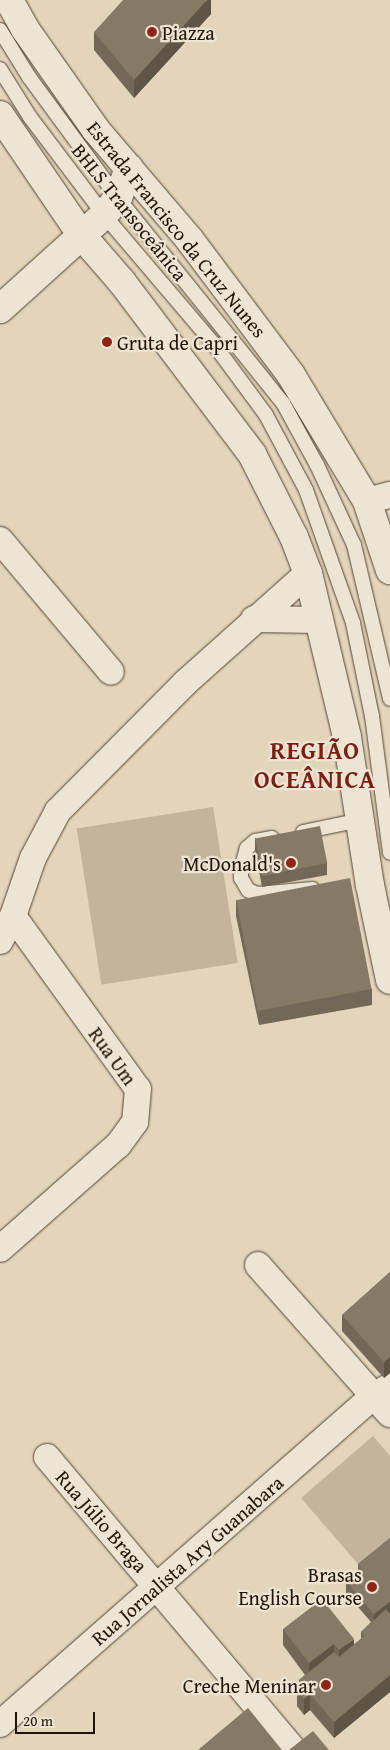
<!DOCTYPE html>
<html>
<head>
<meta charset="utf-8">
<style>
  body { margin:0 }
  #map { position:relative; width:390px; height:1750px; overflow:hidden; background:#e3d5bb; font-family:"Gentium Book Plus",serif }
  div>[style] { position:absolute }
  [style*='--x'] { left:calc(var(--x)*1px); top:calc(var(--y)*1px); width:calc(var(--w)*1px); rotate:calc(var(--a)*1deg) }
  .green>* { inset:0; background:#c2b49d; transform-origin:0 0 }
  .roads { filter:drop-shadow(0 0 1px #524535) drop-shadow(0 0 1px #524535) }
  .lane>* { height:14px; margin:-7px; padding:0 7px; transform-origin:7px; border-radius:7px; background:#ede4d3 }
  .street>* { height:26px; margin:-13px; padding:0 13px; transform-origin:13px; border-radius:13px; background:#ede4d3 }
  .secondary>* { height:28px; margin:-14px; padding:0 14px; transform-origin:14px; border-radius:14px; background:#ede4d3 }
  .wall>* { inset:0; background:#736857 }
  .shaded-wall>* { inset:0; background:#5e5547 }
  .building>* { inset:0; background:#867965; transform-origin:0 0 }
  .dots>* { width:14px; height:14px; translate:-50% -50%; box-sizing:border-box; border:2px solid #ede4d3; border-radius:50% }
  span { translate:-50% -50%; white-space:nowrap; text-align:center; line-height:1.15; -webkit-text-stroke:4.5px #ede4d3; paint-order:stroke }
  .poi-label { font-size:20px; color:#211508 }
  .left { translate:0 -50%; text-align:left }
  .right { translate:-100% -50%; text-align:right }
  .street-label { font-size:20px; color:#211508 }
  .district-label { font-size:25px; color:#7a1f14; font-weight:700; letter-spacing:1px }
  .scale { position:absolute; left:15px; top:1712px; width:80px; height:22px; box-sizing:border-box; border:2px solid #211508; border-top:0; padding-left:6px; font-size:15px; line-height:18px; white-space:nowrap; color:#211508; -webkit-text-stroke:4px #ede4d3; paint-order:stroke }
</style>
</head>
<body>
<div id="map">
  <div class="green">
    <div style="left:213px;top:807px;width:158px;height:138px;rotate:81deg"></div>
    <div style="clip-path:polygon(373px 1436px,390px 1456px,390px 1550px,364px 1571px,301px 1498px)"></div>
  </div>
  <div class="roads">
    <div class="lane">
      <div style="--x:0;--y:30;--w:55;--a:58.3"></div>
      <div style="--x:29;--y:77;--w:150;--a:53.7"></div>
      <div style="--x:118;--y:198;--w:263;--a:51.2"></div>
      <div style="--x:283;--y:403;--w:71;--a:61.3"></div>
      <div style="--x:317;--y:465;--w:88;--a:65.2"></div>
      <div style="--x:354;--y:545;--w:158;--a:76.8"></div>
      <div style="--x:0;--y:69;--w:57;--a:58"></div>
      <div style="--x:30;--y:117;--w:123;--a:52.9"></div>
      <div style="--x:104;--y:215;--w:168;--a:49.6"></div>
      <div style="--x:213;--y:343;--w:89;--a:53.6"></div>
      <div style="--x:266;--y:415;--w:85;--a:61.9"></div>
      <div style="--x:306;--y:490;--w:141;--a:70.5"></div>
      <div style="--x:353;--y:623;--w:95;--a:78.5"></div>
      <div style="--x:372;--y:716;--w:138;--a:82.5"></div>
      <div style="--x:303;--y:832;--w:49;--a:-11.8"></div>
      <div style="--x:351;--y:822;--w:12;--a:-48"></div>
      <div style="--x:272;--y:838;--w:17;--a:170"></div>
      <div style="--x:255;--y:841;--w:11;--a:139"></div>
      <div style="--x:247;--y:848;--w:22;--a:106"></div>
      <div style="--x:241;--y:869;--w:9;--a:90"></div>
      <div style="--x:241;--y:878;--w:14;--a:60"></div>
      <div style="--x:248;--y:890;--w:10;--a:24"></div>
      <div style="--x:257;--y:894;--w:56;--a:-5.1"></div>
    </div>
    <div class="street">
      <div style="--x:367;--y:501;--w:24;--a:-15"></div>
      <div style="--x:0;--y:540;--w:172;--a:49.9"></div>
      <div style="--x:254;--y:619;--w:66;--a:0.9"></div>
      <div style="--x:13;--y:916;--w:61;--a:-71"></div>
      <div style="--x:33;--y:858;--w:53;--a:-62"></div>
      <div style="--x:58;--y:811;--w:180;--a:-45.2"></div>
      <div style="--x:185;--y:683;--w:165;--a:-41.8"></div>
      <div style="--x:0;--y:941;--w:28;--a:-63"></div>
      <div style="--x:13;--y:916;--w:213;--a:54.2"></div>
      <div style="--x:138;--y:1089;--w:33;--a:95"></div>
      <div style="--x:135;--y:1122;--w:29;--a:126"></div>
      <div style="--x:118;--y:1145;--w:157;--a:138.6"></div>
      <div style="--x:258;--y:1265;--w:199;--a:48.5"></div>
      <div style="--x:47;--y:1457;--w:378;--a:49.9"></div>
      <div style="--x:0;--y:1724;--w:497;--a:-41.3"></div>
      <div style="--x:374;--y:1396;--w:19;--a:-32"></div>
    </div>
    <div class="secondary">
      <div style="--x:9;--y:0;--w:33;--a:61"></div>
      <div style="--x:25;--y:29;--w:123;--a:54.9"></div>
      <div style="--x:96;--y:130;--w:143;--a:49.5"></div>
      <div style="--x:189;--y:239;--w:170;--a:53.1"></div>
      <div style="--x:291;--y:375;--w:147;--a:58.9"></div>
      <div style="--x:367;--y:501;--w:73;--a:71.6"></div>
      <div style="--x:0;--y:115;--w:148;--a:55.8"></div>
      <div style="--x:83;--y:237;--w:60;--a:49.1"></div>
      <div style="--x:122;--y:282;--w:216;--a:52.9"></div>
      <div style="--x:252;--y:454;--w:93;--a:63.2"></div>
      <div style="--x:294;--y:537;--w:39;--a:69"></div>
      <div style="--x:308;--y:573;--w:169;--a:76.6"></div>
      <div style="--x:347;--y:737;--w:150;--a:81.2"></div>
      <div style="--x:370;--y:885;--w:97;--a:78.1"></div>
      <div style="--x:0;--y:309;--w:140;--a:-42.1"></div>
      <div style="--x:104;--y:215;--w:22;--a:-51"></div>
      <div style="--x:118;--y:198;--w:32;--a:-70"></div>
    </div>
  </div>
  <div class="wall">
    <div style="clip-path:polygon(211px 0,211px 14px,134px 98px,94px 50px,94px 32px)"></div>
    <div style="clip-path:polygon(255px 838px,327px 863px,327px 875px,262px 887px,255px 850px)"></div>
    <div style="clip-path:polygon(236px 900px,372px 989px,372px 1005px,259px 1025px,236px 916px)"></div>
    <div style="clip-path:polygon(390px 1272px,390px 1373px,384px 1378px,342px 1331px,342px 1315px)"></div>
    <div style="clip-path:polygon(390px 1538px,390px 1692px,334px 1738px,310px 1710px,304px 1715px,297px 1706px,297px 1690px,299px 1689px,299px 1680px,305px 1675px,283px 1645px,283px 1629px,354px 1645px,361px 1639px,361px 1632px,371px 1622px,346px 1593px,346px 1581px,358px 1571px,358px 1564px)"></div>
  </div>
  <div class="shaded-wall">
    <div style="clip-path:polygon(207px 0,211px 0,211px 14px,134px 98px,134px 80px)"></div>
    <div style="clip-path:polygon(390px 1357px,390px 1373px,384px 1378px,384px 1362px)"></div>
    <div style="clip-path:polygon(390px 1602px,390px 1614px,374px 1626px,374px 1614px)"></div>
    <div style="clip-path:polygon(354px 1639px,354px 1655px,339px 1667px,339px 1650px)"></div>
    <div style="clip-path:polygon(334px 1644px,334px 1660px,309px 1679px,309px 1663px)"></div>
    <div style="clip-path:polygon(390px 1675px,390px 1692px,334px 1738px,334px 1722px)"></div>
    <div style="clip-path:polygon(310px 1694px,310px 1710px,304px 1715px,304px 1699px)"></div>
  </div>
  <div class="building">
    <div style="clip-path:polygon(123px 0,207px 0,134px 80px,94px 32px)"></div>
    <div style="left:320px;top:826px;width:38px;height:66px;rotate:79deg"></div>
    <div style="left:350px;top:878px;width:113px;height:116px;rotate:79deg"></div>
    <div style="clip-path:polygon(390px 1272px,390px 1357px,384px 1362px,342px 1315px)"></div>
    <div style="clip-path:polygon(390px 1538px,390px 1602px,374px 1614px,346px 1581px,361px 1568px,358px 1564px)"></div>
    <div style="clip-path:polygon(322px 1599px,354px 1639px,339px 1650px,334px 1644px,309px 1663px,283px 1629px)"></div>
    <div style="clip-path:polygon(386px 1609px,390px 1614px,390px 1675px,334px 1722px,310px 1694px,304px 1699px,297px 1690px,303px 1685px,299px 1680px,334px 1652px,339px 1657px,364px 1636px,361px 1632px)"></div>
    <div style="clip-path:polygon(248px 1708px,282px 1750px,198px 1750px)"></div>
    <div style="clip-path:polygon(313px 1731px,329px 1750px,289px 1750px)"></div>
  </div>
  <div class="dots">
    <div style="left:152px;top:32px;background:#8f2418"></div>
    <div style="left:107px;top:342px;background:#8f2418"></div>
    <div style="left:291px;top:863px;background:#8f2418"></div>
    <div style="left:372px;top:1587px;background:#8f2418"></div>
    <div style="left:326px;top:1685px;background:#8f2418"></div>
  </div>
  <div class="poi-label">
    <span class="left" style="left:162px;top:32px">Piazza</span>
    <span class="left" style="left:117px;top:342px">Gruta de Capri</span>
    <span class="right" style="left:281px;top:863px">McDonald's</span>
    <span class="right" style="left:362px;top:1586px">Brasas<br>English Course</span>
    <span class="right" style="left:316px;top:1685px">Creche Meninar</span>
  </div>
  <div class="street-label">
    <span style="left:130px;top:212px;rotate:51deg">BHLS Transoceânica</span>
    <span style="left:177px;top:229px;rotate:51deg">Estrada Francisco da Cruz Nunes</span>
    <span style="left:113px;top:1056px;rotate:54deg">Rua Um</span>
    <span style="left:102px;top:1521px;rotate:49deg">Rua Júlio Braga</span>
    <span style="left:187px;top:1560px;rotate:-41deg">Rua Jornalista Ary Guanabara</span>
  </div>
  <div class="district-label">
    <span style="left:315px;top:765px">REGIÃO<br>OCEÂNICA</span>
  </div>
  <div class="scale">20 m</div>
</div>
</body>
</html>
